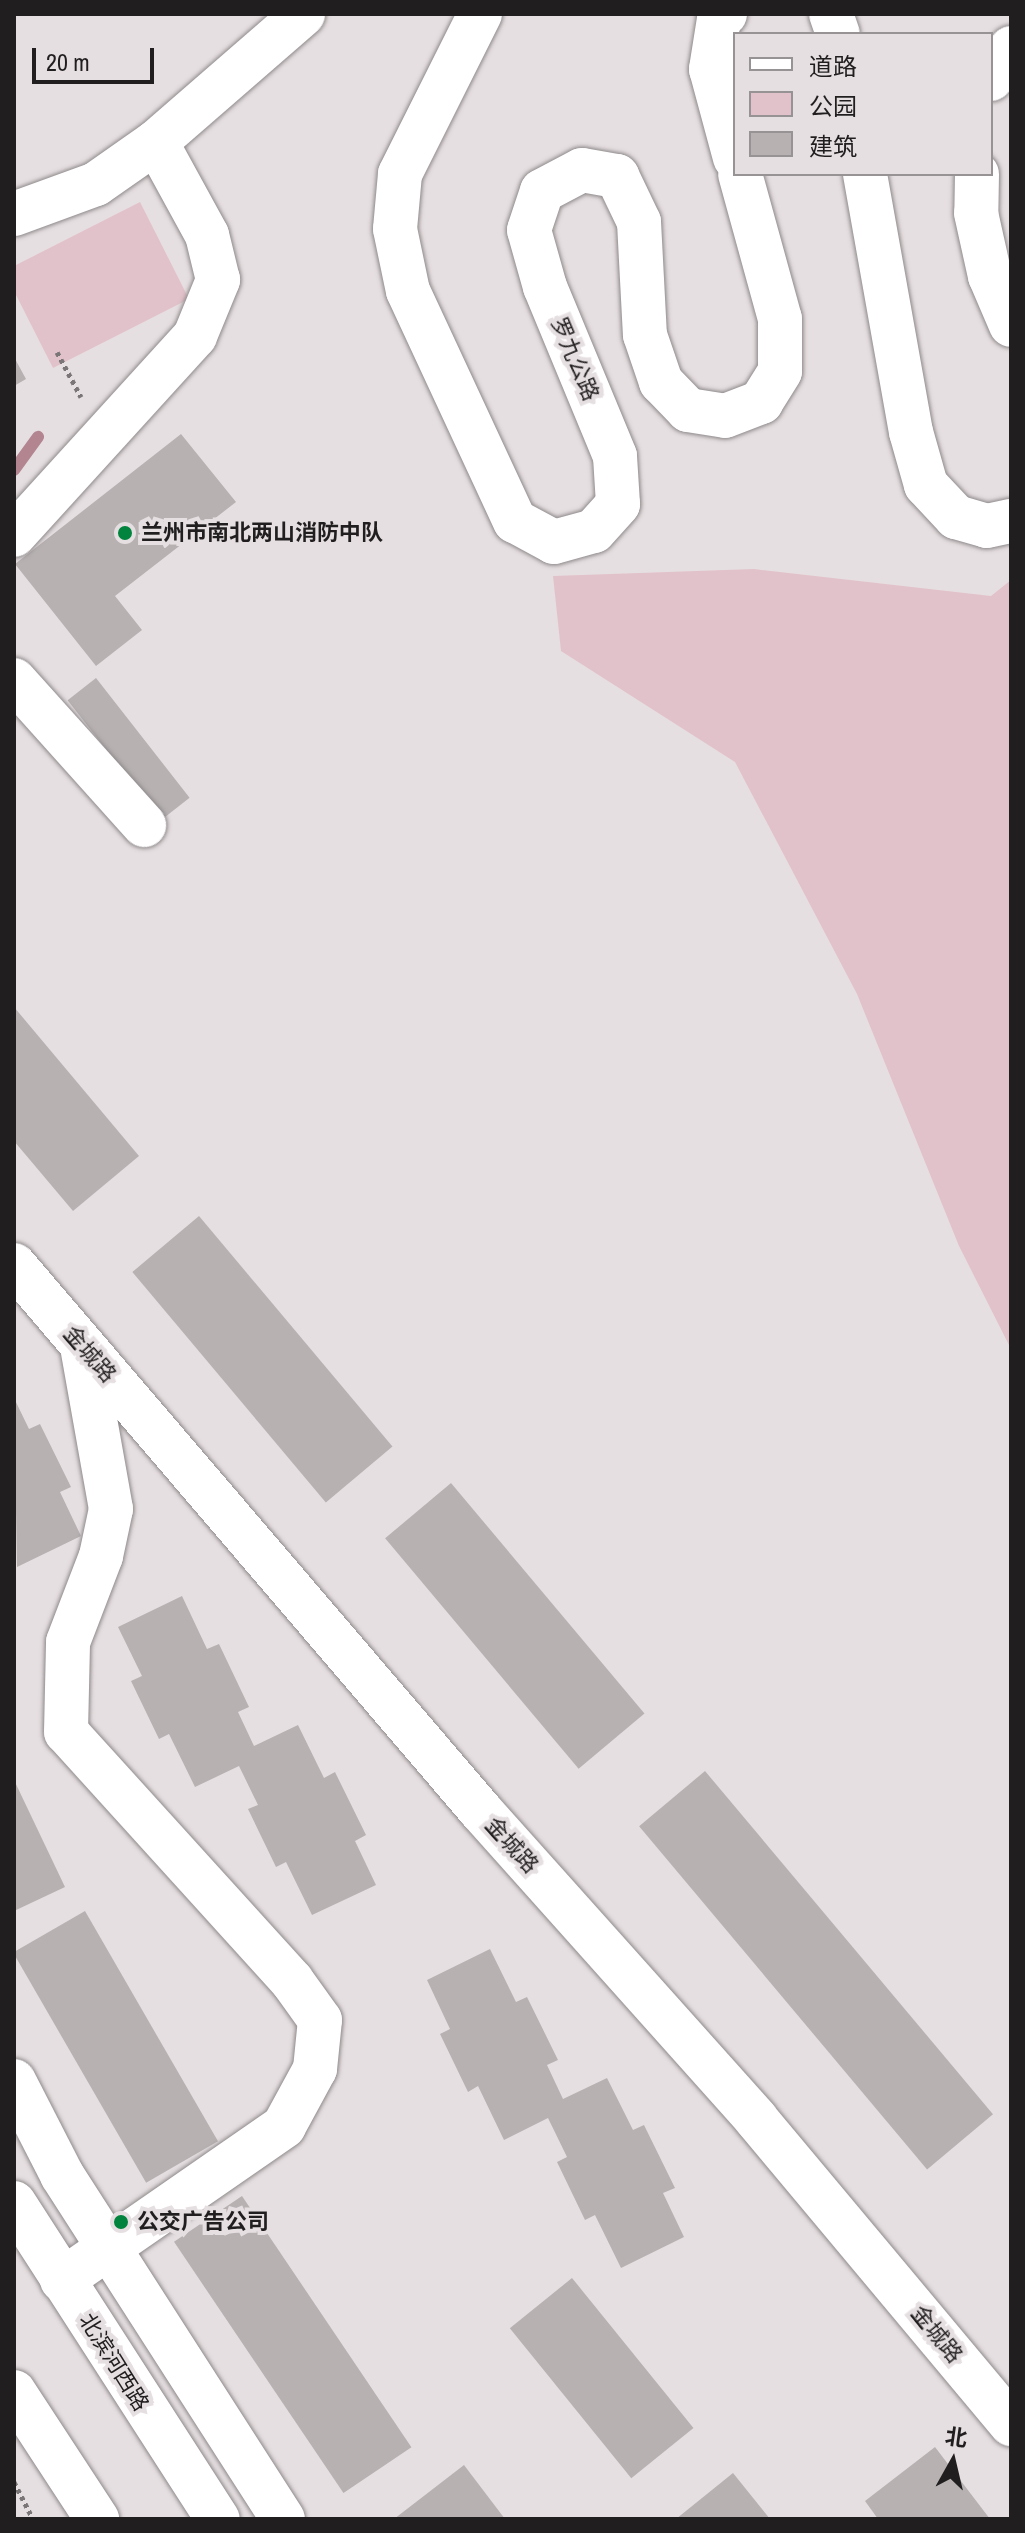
<!DOCTYPE html>
<html>
<head>
<meta charset="utf-8">
<style>
  body { margin:0 }
  #map { position:relative; width:1025px; height:2533px; overflow:hidden; background:#e6dfe1; font-family:"Archivo Narrow","Noto Sans SC",sans-serif }
  div>[style] { position:absolute }
  [style*='--x'] { left:calc(var(--x)*1px); top:calc(var(--y)*1px); width:calc(var(--w)*1px); rotate:calc(var(--a)*1deg) }
  .green>* { inset:0; background:#e2c2ca }
  .stream>* { height:12px; margin:-6px; padding:0 6px; transform-origin:6px; border-radius:6px; background:#b28591 }
  .building>* { inset:0; background:#b7b1b2; transform-origin:0 0 }
  .path>* { height:5px; margin-top:-2.5px; transform-origin:0; background:repeating-linear-gradient(90deg,#7a7576 0 4px,transparent 0 8px) }
  .roads { filter:drop-shadow(0 0 2px #8e898a) drop-shadow(0 0 2px #8e898a) }
  .minor>* { height:44px; margin:-22px; padding:0 22px; transform-origin:22px; border-radius:22px; background:#fff }
  .major>* { height:44px; margin:-22px; padding:0 22px; transform-origin:22px; border-radius:22px; background:#fff }
  .dots>* { width:22px; height:22px; translate:-50% -50%; box-sizing:border-box; border:4px solid #e6dfe1; border-radius:50% }
  span { translate:-50% -50%; white-space:nowrap; text-align:center; line-height:1.15; -webkit-text-stroke:8px #e6dfe1; paint-order:stroke }
  .street-label { font-size:22px; color:#211e1f }
  .poi-label { font-size:22px; color:#211e1f; font-weight:700 }
  .left { translate:0 -50%; text-align:left }
  .frame { position:absolute; inset:0; border:16px solid #211e1f; pointer-events:none }
  .legend { position:absolute; left:733px; top:32px; width:260px; height:144px; box-sizing:border-box; background:#e6dfe1; border:2px solid #979293; margin:0; padding:10px 14px; list-style:none; font-size:24px; color:#211e1f }
  .legend li { display:flex; align-items:center; gap:16px; height:40px }
  .legend b { width:40px; border:2px solid #979293 }
  .north { position:absolute; left:913px; top:2421px; width:80px; height:80px; -webkit-text-stroke:6px #e6dfe1; paint-order:stroke; rotate:8deg; font-size:22px; font-weight:700; line-height:32px; text-align:center; color:#211e1f }
  .north::after { content:''; display:block; margin:auto; width:28px; height:36px; background:#211e1f; clip-path:polygon(50% 0,100% 100%,50% 72%,0 100%) }
  .scale { position:absolute; left:32px; top:48px; width:122px; height:36px; box-sizing:border-box; border:4px solid #211e1f; border-top:0; padding-left:10px; font-size:24px; line-height:28px; white-space:nowrap; color:#211e1f; -webkit-text-stroke:6px #e6dfe1; paint-order:stroke }
</style>
</head>
<body>
<div id="map">
  <div class="green">
    <div style="clip-path:polygon(140px 202px,189px 299px,53px 368px,14px 291px,14px 266px)"></div>
    <div style="clip-path:polygon(754px 569px,991px 596px,1011px 580px,1011px 1349px,959px 1246px,857px 994px,735px 762px,561px 651px,553px 576px)"></div>
  </div>
  <div class="stream">
    <div style="--x:14;--y:470;--w:41;--a:-54"></div>
  </div>
  <div class="building">
    <div style="clip-path:polygon(14px 357px,26px 379px,14px 386px)"></div>
    <div style="clip-path:polygon(181px 434px,236px 502px,115px 596px,142px 630px,96px 666px,15px 564px)"></div>
    <div style="left:96px;top:678px;width:152px;height:36px;rotate:52deg"></div>
    <div style="clip-path:polygon(14px 1007px,139px 1156px,73px 1211px,14px 1141px)"></div>
    <div style="left:199px;top:1216px;width:301px;height:87px;rotate:50deg"></div>
    <div style="clip-path:polygon(14px 1398px,29px 1429px,40px 1424px,71px 1487px,60px 1492px,81px 1536px,17px 1567px)"></div>
    <div style="left:451px;top:1483px;width:301px;height:86px;rotate:50deg"></div>
    <div style="clip-path:polygon(182px 1596px,207px 1649px,219px 1644px,249px 1707px,238px 1712px,254px 1746px,298px 1725px,324px 1778px,335px 1772px,366px 1835px,355px 1841px,376px 1885px,312px 1915px,286px 1862px,276px 1867px,248px 1809px,258px 1805px,239px 1766px,195px 1787px,169px 1734px,159px 1739px,131px 1681px,142px 1676px,118px 1627px)"></div>
    <div style="left:705px;top:1771px;width:448px;height:86px;rotate:50deg"></div>
    <div style="clip-path:polygon(14px 1780px,65px 1887px,14px 1911px)"></div>
    <div style="left:85px;top:1911px;width:266px;height:83px;rotate:60deg"></div>
    <div style="clip-path:polygon(490px 1949px,516px 2002px,527px 1997px,558px 2060px,547px 2065px,563px 2099px,607px 2078px,633px 2130px,644px 2125px,675px 2188px,663px 2193px,684px 2237px,621px 2268px,595px 2215px,585px 2220px,557px 2162px,567px 2157px,548px 2118px,504px 2140px,478px 2086px,468px 2092px,440px 2034px,450px 2029px,427px 1980px)"></div>
    <div style="left:242px;top:2196px;width:303px;height:82px;rotate:56deg"></div>
    <div style="left:572px;top:2278px;width:193px;height:80px;rotate:51deg"></div>
    <div style="clip-path:polygon(935px 2447px,990px 2519px,878px 2519px,865px 2501px)"></div>
    <div style="clip-path:polygon(464px 2465px,505px 2519px,394px 2519px)"></div>
    <div style="clip-path:polygon(733px 2473px,770px 2519px,676px 2519px)"></div>
  </div>
  <div class="path">
    <div style="--x:57;--y:352;--w:51;--a:61.9"></div>
    <div style="--x:14;--y:2482;--w:42;--a:62.8"></div>
  </div>
  <div class="roads">
    <div class="minor">
      <div style="--x:480;--y:14;--w:179;--a:116.6"></div>
      <div style="--x:400;--y:174;--w:55;--a:95.2"></div>
      <div style="--x:395;--y:229;--w:63;--a:78.2"></div>
      <div style="--x:408;--y:291;--w:254;--a:65.1"></div>
      <div style="--x:515;--y:521;--w:44;--a:28.3"></div>
      <div style="--x:554;--y:542;--w:41;--a:-15.4"></div>
      <div style="--x:594;--y:531;--w:36;--a:-48"></div>
      <div style="--x:618;--y:504;--w:48;--a:-93.6"></div>
      <div style="--x:615;--y:456;--w:183;--a:-112.5"></div>
      <div style="--x:545;--y:287;--w:59;--a:-105.7"></div>
      <div style="--x:529;--y:230;--w:41;--a:-71.6"></div>
      <div style="--x:542;--y:191;--w:45;--a:-27.7"></div>
      <div style="--x:582;--y:170;--w:36;--a:10"></div>
      <div style="--x:617;--y:176;--w:51;--a:64.4"></div>
      <div style="--x:639;--y:222;--w:113;--a:87"></div>
      <div style="--x:645;--y:335;--w:50;--a:71.2"></div>
      <div style="--x:661;--y:382;--w:39;--a:46"></div>
      <div style="--x:688;--y:410;--w:37;--a:9"></div>
      <div style="--x:725;--y:416;--w:39;--a:-21"></div>
      <div style="--x:761;--y:402;--w:36;--a:-58"></div>
      <div style="--x:780;--y:371;--w:52;--a:-90"></div>
      <div style="--x:780;--y:319;--w:150;--a:-105.4"></div>
      <div style="--x:725;--y:14;--w:8;--a:140"></div>
      <div style="--x:719;--y:19;--w:51;--a:99.1"></div>
      <div style="--x:711;--y:69;--w:92;--a:74.9"></div>
      <div style="--x:831;--y:14;--w:21;--a:71"></div>
      <div style="--x:991;--y:79;--w:37;--a:-57"></div>
      <div style="--x:865;--y:174;--w:262;--a:79.9"></div>
      <div style="--x:911;--y:432;--w:55;--a:74.2"></div>
      <div style="--x:926;--y:485;--w:44;--a:46.8"></div>
      <div style="--x:956;--y:517;--w:32;--a:16"></div>
      <div style="--x:987;--y:526;--w:25;--a:-12"></div>
      <div style="--x:977;--y:174;--w:39;--a:91"></div>
      <div style="--x:976;--y:213;--w:65;--a:77.5"></div>
      <div style="--x:990;--y:276;--w:53;--a:66.8"></div>
      <div style="--x:14;--y:214;--w:87;--a:-20.1"></div>
      <div style="--x:96;--y:184;--w:73;--a:-35"></div>
      <div style="--x:156;--y:142;--w:195;--a:-41"></div>
      <div style="--x:14;--y:535;--w:269;--a:-47.7"></div>
      <div style="--x:195;--y:336;--w:61;--a:-67.7"></div>
      <div style="--x:218;--y:280;--w:46;--a:-103.7"></div>
      <div style="--x:207;--y:235;--w:106;--a:-118.7"></div>
      <div style="--x:14;--y:680;--w:195;--a:48.1"></div>
      <div style="--x:14;--y:1265;--w:718;--a:49.46"></div>
      <div style="--x:481;--y:1811;--w:413;--a:48.2"></div>
      <div style="--x:756;--y:2119;--w:398;--a:50.1"></div>
      <div style="--x:14;--y:2081;--w:106;--a:62.9"></div>
      <div style="--x:62;--y:2175;--w:409;--a:57.3"></div>
      <div style="--x:62;--y:2280;--w:270;--a:-34.7"></div>
      <div style="--x:284;--y:2126;--w:65;--a:-61.5"></div>
      <div style="--x:315;--y:2069;--w:49;--a:-84.2"></div>
      <div style="--x:320;--y:2020;--w:48;--a:-125.7"></div>
      <div style="--x:292;--y:1981;--w:336;--a:-132.2"></div>
      <div style="--x:66;--y:1732;--w:90;--a:-88.7"></div>
      <div style="--x:68;--y:1642;--w:92;--a:-69"></div>
      <div style="--x:101;--y:1556;--w:48;--a:-78"></div>
      <div style="--x:111;--y:1509;--w:166;--a:-100.1"></div>
    </div>
    <div class="major">
      <div style="--x:14;--y:2203;--w:376;--a:57.2"></div>
      <div style="--x:14;--y:2392;--w:152;--a:56.8"></div>
    </div>
  </div>
  <div class="dots">
    <div style="left:125px;top:533px;background:#02843e"></div>
    <div style="left:121px;top:2222px;background:#02843e"></div>
  </div>
  <div class="street-label">
    <span style="left:575px;top:359px;rotate:67deg">罗九公路</span>
    <span style="left:90px;top:1354px;rotate:49deg">金城路</span>
    <span style="left:512px;top:1845px;rotate:48deg">金城路</span>
    <span style="left:937px;top:2334px;rotate:51deg">金城路</span>
    <span style="left:114px;top:2362px;rotate:58deg">北滨河西路</span>
  </div>
  <div class="poi-label">
    <span class="left" style="left:141px;top:533px">兰州市南北两山消防中队</span>
    <span class="left" style="left:137px;top:2222px">公交广告公司</span>
  </div>
  <div class="frame"></div>
  <ul class="legend">
  <li><b style="height:10px;background:#fff"></b>道路</li>
  <li><b style="height:22px;background:#e2c2ca"></b>公园</li>
  <li><b style="height:22px;background:#b7b1b2"></b>建筑</li>
  </ul>
  <div class="north">北</div>
  <div class="scale">20 m</div>
</div>
</body>
</html>
